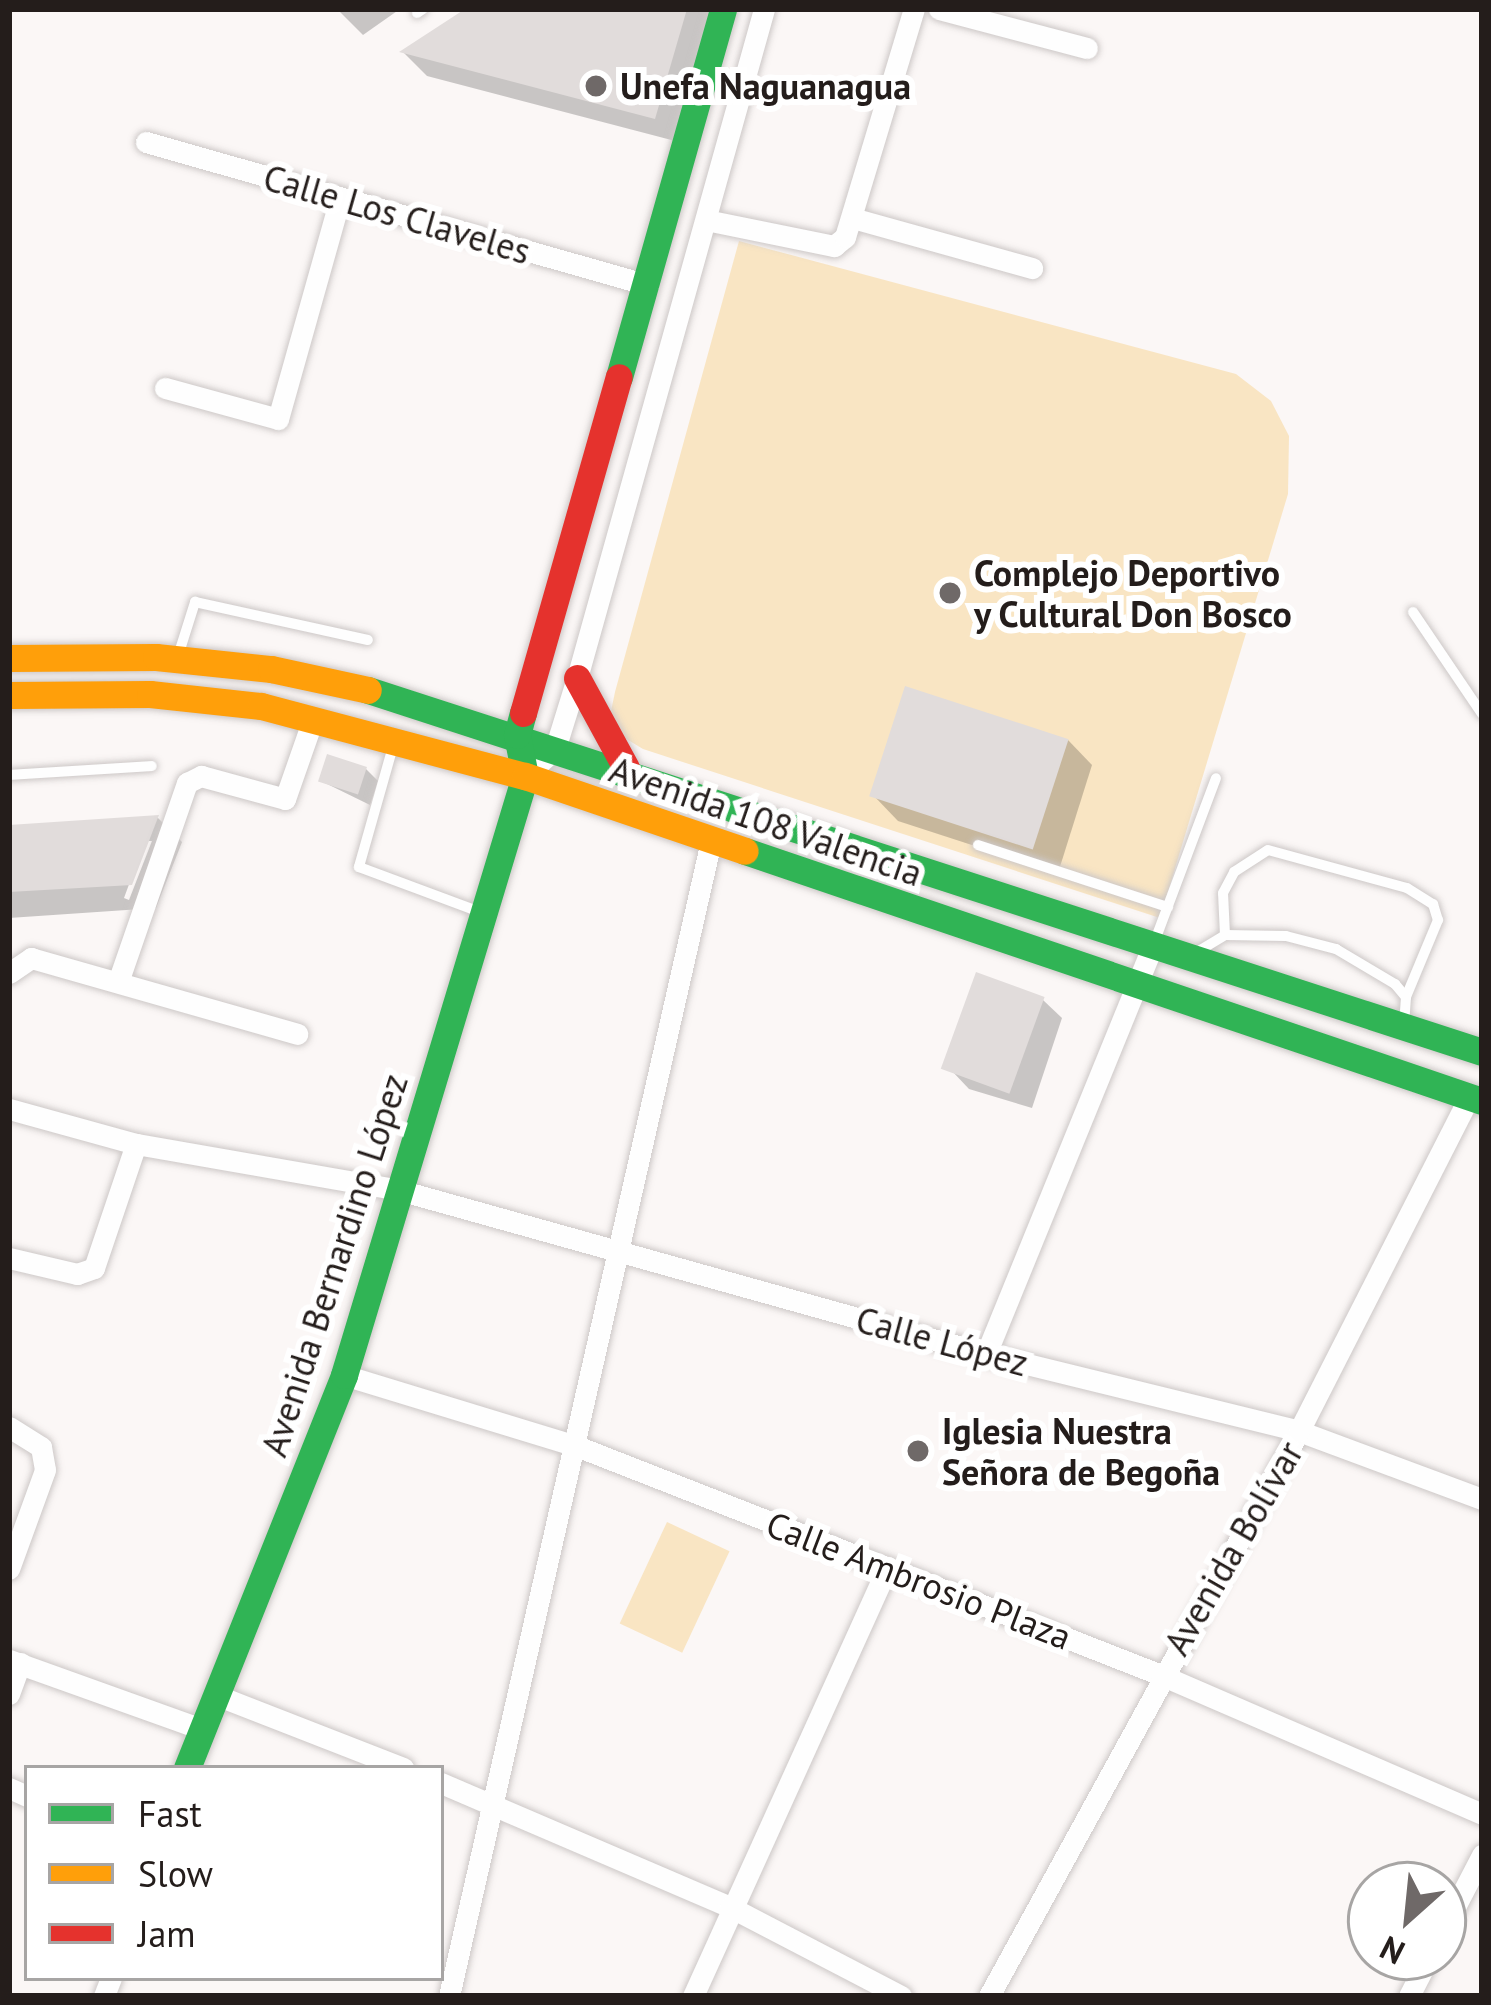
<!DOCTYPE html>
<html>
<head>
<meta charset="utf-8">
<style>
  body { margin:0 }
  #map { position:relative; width:1491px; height:2005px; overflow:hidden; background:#fbf7f6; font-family:"PT Sans",sans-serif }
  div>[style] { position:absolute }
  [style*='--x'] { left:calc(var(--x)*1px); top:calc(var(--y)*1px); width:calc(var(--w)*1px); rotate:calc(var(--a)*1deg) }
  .green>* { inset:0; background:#f9e5c3; transform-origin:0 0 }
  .shadow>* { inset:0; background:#0003 }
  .building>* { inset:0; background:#e1dcdb; transform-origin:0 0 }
  .roads { filter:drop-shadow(0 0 3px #cdc8c7) drop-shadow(0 0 3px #cdc8c7) }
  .lane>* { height:10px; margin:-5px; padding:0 5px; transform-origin:5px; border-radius:5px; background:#fefefe }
  .street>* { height:21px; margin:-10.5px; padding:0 10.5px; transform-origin:10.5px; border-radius:10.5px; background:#fefefe }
  .fast>* { height:27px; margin:-13.5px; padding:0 13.5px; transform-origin:13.5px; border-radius:13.5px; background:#30b455 }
  .slow>* { height:27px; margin:-13.5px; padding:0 13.5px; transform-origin:13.5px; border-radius:13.5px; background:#ff9f0a }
  .jam>* { height:27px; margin:-13.5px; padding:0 13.5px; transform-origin:13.5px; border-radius:13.5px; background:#e5322d }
  .dots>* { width:33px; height:33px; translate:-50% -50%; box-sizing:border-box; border:6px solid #fff; border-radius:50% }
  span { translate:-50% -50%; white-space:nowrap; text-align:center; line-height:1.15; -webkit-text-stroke:12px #fff; paint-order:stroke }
  .poi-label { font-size:36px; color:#241d1b; font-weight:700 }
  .left { translate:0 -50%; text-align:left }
  .street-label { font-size:36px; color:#241d1b }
  .frame { position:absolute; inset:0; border:12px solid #241d1b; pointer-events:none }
  .legend { position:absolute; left:24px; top:1765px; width:420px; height:216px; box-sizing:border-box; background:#fff; border:3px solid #a7a5a4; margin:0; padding:15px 21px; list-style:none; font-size:36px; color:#241d1b }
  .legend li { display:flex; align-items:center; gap:24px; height:60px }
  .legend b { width:60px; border:3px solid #a7a5a4 }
  .north { position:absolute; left:1347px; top:1861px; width:120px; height:120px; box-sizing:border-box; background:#fff; border:3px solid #a7a5a4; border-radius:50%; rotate:207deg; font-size:33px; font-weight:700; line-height:48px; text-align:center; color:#241d1b }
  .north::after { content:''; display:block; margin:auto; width:42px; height:54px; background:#6f6968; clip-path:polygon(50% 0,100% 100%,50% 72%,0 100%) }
</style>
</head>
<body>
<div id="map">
  <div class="green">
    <div style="clip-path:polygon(739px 241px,1236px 374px,1271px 401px,1289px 436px,1288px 494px,1160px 918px,643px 749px,618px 734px,610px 716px,615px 692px)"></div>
    <div style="left:667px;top:1522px;width:69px;height:112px;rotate:25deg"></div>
  </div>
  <div class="shadow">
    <div style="clip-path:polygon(337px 9px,400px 9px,363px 35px)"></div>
    <div style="clip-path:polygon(471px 9px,718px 9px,679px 142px,427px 76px,403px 52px)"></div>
    <div style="clip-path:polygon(1068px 740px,1092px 765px,1058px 873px,898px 821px,874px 796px)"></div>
    <div style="clip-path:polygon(366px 769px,378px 781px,370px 805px,321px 781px)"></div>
    <div style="clip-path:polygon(evenodd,158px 818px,182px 842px,156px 908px,9px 918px,9px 828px,158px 818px,145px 841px,152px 841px,129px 900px,124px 898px,145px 841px)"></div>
    <div style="clip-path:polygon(1043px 1000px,1062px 1018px,1032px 1108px,969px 1089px,951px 1070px)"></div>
  </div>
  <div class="building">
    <div style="clip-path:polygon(465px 9px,687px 9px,655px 119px,399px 52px)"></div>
    <div style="left:905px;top:686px;width:172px;height:116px;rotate:18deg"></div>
    <div style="left:327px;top:754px;width:42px;height:29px;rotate:18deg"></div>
    <div style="clip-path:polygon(159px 815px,132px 885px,9px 892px,9px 825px)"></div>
    <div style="left:976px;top:972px;width:73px;height:103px;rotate:20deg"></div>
  </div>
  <div class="roads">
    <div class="lane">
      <div style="--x:417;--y:13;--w:7;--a:-34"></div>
      <div style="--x:1413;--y:612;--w:123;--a:55.9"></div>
      <div style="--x:178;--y:656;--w:57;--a:-72.5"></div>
      <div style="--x:195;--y:602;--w:177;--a:12.4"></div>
      <div style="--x:394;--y:743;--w:129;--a:105.8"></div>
      <div style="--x:359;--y:867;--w:132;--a:20.4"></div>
      <div style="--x:9;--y:775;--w:143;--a:-3.6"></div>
      <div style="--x:978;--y:845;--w:200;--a:18.1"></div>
      <div style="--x:1225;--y:935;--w:42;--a:-92.7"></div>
      <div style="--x:1223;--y:893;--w:24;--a:-62"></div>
      <div style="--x:1234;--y:872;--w:40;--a:-32.9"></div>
      <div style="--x:1268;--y:850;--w:144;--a:15.3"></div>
      <div style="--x:1407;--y:888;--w:31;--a:32"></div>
      <div style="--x:1433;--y:904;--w:17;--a:73"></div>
      <div style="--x:1438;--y:920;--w:83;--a:112.6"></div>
      <div style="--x:1154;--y:943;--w:176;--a:-69.4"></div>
      <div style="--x:1197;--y:952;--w:33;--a:-31"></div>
      <div style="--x:1225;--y:935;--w:61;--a:0.9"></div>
      <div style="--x:1286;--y:936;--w:52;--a:14.6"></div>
      <div style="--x:1336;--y:949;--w:69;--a:30.7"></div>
      <div style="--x:1395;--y:984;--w:17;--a:50"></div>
      <div style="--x:1406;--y:997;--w:26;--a:94"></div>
    </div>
    <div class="street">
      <div style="--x:939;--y:9;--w:153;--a:14.8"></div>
      <div style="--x:146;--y:142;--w:522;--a:15.9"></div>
      <div style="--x:856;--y:219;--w:183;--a:15.6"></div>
      <div style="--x:706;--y:220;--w:131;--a:11.5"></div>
      <div style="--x:834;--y:246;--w:14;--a:-39"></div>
      <div style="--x:845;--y:237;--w:238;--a:-73.2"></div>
      <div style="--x:165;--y:388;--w:117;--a:15.3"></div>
      <div style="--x:278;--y:419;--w:230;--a:-74.3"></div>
      <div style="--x:525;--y:776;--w:40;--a:-42"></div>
      <div style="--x:555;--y:749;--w:74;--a:-72.8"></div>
      <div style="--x:577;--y:678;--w:695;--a:-74.38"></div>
      <div style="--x:9;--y:973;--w:27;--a:-34"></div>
      <div style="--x:31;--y:958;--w:277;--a:15.9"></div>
      <div style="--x:118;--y:982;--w:211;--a:-70.9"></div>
      <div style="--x:187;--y:783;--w:16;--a:-27"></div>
      <div style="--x:201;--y:776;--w:87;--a:15.3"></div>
      <div style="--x:285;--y:799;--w:85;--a:-70.7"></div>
      <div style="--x:9;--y:1109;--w:132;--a:15.4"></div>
      <div style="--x:136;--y:1144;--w:267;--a:9.9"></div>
      <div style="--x:399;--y:1190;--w:609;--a:15.61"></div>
      <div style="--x:986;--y:1354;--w:322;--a:13.8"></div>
      <div style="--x:1299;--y:1431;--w:195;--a:20.4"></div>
      <div style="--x:9;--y:1258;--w:70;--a:13.2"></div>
      <div style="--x:77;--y:1274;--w:18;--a:-19"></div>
      <div style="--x:94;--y:1268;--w:131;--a:-71.3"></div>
      <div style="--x:986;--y:1354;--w:444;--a:-67.8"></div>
      <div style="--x:344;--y:1375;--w:246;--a:17"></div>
      <div style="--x:579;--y:1447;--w:625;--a:21.39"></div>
      <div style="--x:1161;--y:1675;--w:350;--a:23.4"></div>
      <div style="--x:9;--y:1427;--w:38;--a:32"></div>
      <div style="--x:41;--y:1447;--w:23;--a:80"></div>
      <div style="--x:45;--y:1470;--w:105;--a:110"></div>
      <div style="--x:9;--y:1660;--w:205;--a:19.7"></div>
      <div style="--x:9;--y:1694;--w:33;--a:-70"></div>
      <div style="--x:216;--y:1695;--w:201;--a:21.3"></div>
      <div style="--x:441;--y:1783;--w:314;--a:23.2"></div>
      <div style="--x:730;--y:1907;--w:193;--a:27.5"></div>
      <div style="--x:9;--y:1788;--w:20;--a:24"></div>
      <div style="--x:1443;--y:1930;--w:85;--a:-62.5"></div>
      <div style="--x:104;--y:1996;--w:19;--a:-69"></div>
      <div style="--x:449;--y:1996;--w:1184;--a:-77.22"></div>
      <div style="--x:693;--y:1996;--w:471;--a:-65.6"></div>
      <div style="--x:989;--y:1996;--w:644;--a:-61.25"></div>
      <div style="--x:1299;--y:1431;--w:375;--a:-63"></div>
      <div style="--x:1409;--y:1996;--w:44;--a:-62.9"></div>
    </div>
    <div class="fast">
      <div style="--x:619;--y:377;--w:382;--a:-74.2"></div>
      <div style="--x:368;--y:690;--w:1171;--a:18"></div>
      <div style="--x:745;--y:851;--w:778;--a:18.74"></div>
      <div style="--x:187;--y:1768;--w:423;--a:-68.2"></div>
      <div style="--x:344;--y:1375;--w:626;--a:-73.19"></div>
      <div style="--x:525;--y:776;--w:42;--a:-101"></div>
      <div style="--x:517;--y:735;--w:23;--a:-75"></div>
    </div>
    <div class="slow">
      <div style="--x:9;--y:658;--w:147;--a:-0.4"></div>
      <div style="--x:156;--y:657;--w:116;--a:6"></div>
      <div style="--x:271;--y:669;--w:99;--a:12.2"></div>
      <div style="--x:9;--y:695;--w:141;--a:-0.4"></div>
      <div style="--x:150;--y:694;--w:112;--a:6.2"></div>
      <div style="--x:261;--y:706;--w:273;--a:14.9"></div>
      <div style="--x:525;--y:776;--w:232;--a:18.8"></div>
    </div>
    <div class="jam">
      <div style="--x:577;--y:678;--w:102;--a:61.4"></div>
      <div style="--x:523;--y:713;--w:349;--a:-74.1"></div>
    </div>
  </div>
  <div class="dots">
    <div style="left:596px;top:86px;background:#6f6968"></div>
    <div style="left:950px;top:593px;background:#6f6968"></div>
    <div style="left:918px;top:1451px;background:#6f6968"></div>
  </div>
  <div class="poi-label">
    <span class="left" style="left:620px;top:86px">Unefa Naguanagua</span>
    <span class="left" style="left:974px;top:593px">Complejo Deportivo<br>y Cultural Don Bosco</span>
    <span class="left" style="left:942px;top:1451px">Iglesia Nuestra<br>Señora de Begoña</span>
  </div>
  <div class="street-label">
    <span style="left:397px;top:214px;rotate:16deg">Calle Los Claveles</span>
    <span style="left:766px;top:821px;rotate:19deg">Avenida 108 Valencia</span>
    <span style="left:334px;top:1265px;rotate:-72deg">Avenida Bernardino López</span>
    <span style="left:942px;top:1341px;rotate:15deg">Calle López</span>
    <span style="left:1233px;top:1548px;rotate:-60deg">Avenida Bolívar</span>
    <span style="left:919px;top:1580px;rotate:21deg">Calle Ambrosio Plaza</span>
  </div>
  <div class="frame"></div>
  <ul class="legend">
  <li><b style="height:15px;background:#30b455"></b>Fast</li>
  <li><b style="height:15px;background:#ff9f0a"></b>Slow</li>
  <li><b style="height:15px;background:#e5322d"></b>Jam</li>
  </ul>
  <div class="north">N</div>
</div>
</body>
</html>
